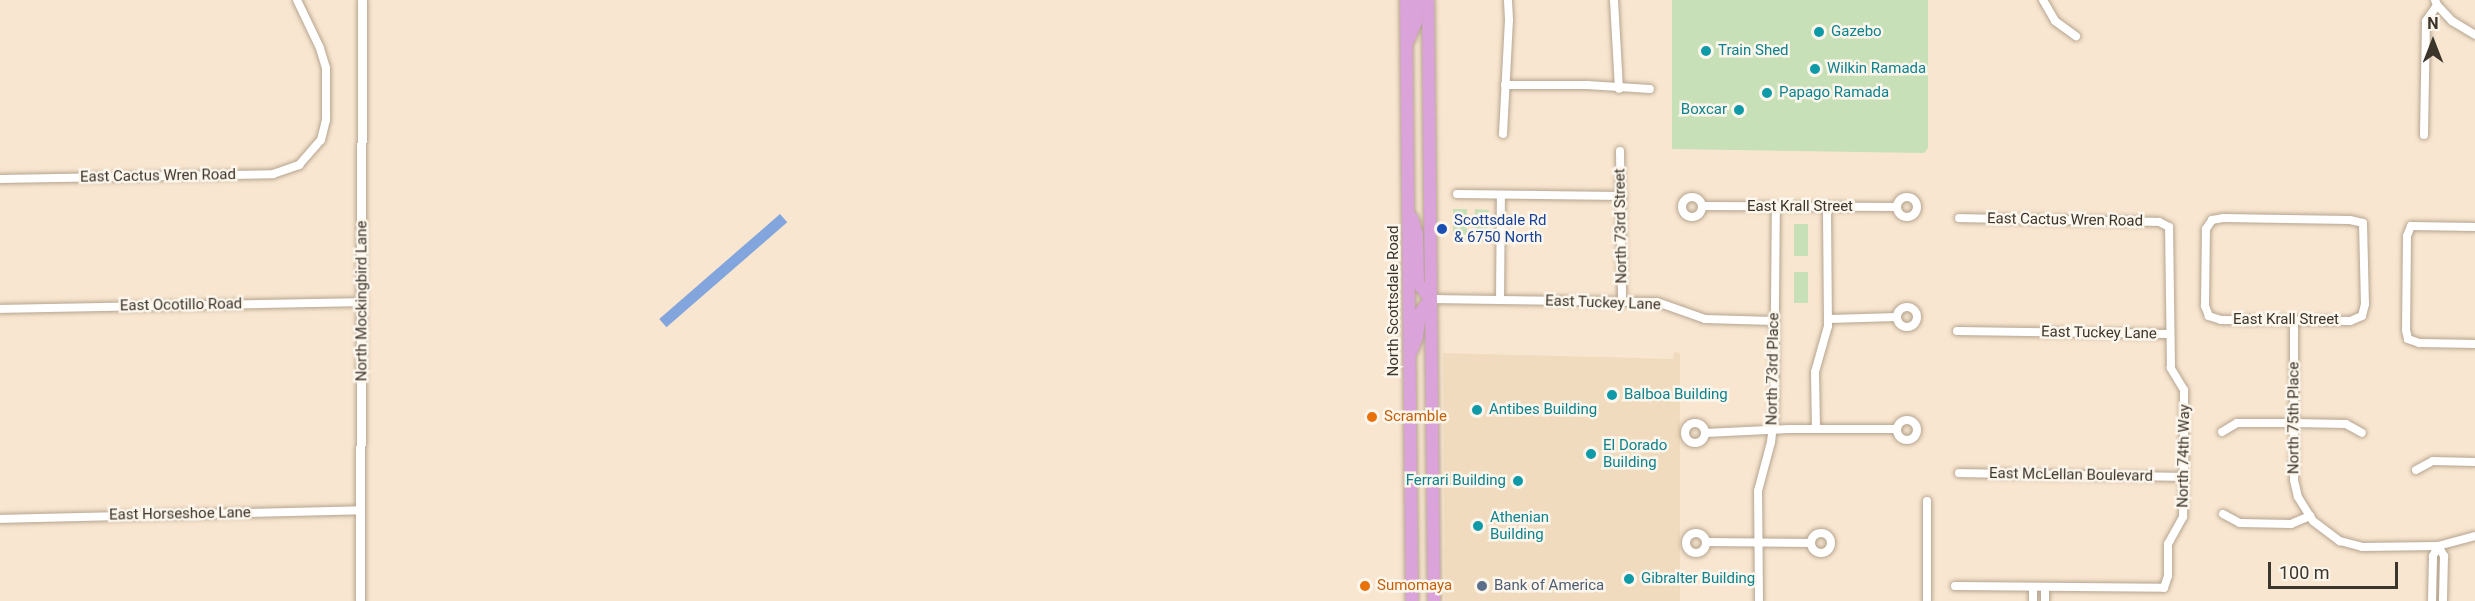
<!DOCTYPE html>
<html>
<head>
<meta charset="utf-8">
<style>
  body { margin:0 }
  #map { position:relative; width:2475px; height:601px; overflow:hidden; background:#f9e6d0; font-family:Roboto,sans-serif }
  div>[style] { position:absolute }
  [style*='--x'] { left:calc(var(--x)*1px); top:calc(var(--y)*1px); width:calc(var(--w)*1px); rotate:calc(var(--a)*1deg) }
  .built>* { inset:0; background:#f1dbbe }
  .green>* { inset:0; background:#c8e0b7; transform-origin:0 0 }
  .water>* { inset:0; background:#81a5dc; transform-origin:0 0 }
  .roads { filter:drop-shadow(0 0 2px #b5a48f) drop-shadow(0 0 2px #b5a48f) }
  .minor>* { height:8px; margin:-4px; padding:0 4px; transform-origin:4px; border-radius:4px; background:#fff }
  .minor>.ring { margin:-4px; padding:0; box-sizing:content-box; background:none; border:8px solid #fff; border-radius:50% }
  .tertiary>* { height:9px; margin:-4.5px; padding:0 4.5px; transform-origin:4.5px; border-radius:4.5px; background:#fff }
  .primary>* { height:12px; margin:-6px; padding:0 6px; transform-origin:6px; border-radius:6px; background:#daa3da }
  .dots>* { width:16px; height:16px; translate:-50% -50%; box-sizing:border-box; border:3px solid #fdf6ec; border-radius:50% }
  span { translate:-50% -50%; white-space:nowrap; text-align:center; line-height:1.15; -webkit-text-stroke:5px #fdf6ec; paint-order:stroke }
  .culture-label { font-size:15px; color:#0d838f }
  .left { translate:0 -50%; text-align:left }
  .right { translate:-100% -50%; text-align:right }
  .street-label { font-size:15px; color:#3c352c }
  .transit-label { font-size:15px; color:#164399 }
  .food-label { font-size:15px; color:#c56008 }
  .service-label { font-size:15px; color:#4e5e75 }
  .north { position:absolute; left:2403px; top:12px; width:60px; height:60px; -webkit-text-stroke:4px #fdf6ec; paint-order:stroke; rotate:0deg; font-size:16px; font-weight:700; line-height:24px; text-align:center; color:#3c352c }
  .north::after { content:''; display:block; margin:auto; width:21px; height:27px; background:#3c352c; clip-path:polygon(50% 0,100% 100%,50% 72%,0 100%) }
  .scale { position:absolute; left:2268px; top:562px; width:130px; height:27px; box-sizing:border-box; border:3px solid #3c352c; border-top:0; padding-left:8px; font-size:18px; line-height:21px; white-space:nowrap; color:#3c352c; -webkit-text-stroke:4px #fdf6ec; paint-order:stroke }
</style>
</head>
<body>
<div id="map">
  <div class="built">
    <div style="clip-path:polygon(1674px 352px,1680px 353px,1680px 601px,1445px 601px,1443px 353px,1673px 359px)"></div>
  </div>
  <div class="green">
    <div style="clip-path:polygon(1672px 0,1928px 0,1928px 148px,1924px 153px,1672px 149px)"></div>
    <div style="left:1453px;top:209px;width:14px;height:31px"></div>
    <div style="left:1475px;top:209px;width:14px;height:32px;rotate:4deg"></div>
    <div style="left:1794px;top:224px;width:14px;height:32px"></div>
    <div style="left:1794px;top:272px;width:14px;height:31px"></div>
  </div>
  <div class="water">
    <div style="left:780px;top:214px;width:11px;height:160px;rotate:49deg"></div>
  </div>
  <div class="roads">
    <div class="minor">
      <div style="--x:1614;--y:0;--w:89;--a:86.8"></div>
      <div style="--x:2043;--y:0;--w:24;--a:60"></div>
      <div style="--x:2055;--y:21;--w:26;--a:36"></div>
      <div style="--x:2435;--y:0;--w:5;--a:68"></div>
      <div style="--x:2437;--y:5;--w:22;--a:47"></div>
      <div style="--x:2452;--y:21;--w:27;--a:31"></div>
      <div style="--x:1505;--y:85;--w:82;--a:0"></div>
      <div style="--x:1587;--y:85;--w:63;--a:3.6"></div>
      <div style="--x:1503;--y:134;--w:114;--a:-87"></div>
      <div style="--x:1509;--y:20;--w:20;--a:-93"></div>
      <div style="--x:2424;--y:135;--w:114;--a:-89"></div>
      <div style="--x:2426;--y:21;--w:19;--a:-55"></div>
      <div style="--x:1620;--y:151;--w:151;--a:89.2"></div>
      <div style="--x:0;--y:179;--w:273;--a:-1"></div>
      <div style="--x:273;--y:174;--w:28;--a:-19"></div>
      <div style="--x:299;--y:165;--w:33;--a:-49"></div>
      <div style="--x:321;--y:140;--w:21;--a:-76"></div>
      <div style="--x:326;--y:120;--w:52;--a:-90"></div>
      <div style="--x:326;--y:68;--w:21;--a:-107"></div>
      <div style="--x:320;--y:48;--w:53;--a:-115.6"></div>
      <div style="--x:1457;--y:194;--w:165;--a:0.7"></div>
      <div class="ring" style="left:1682px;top:197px;width:12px;height:12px"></div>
      <div class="ring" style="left:1897px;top:197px;width:12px;height:12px"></div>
      <div style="--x:1702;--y:206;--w:195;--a:0.3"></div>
      <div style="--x:2223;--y:218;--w:127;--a:0.9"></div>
      <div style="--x:2350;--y:220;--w:13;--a:13"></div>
      <div style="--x:2363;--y:223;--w:81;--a:88.6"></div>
      <div style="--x:2365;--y:304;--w:12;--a:104"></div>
      <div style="--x:2362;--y:316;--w:13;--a:157"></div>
      <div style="--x:2350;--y:321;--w:129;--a:-179.6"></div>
      <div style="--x:2221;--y:320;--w:13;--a:-162"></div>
      <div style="--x:2209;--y:316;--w:11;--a:-112"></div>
      <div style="--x:2205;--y:306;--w:77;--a:-89.3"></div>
      <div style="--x:2206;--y:229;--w:11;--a:-56"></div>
      <div style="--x:2212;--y:220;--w:11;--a:-10"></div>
      <div style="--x:2475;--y:227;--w:64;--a:-179.1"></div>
      <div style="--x:2411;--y:226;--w:11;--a:112"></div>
      <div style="--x:2407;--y:236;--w:94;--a:90.6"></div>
      <div style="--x:2406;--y:330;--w:9;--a:77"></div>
      <div style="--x:2408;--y:339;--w:12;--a:20"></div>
      <div style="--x:2419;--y:343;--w:56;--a:1"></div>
      <div style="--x:1430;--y:299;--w:227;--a:0.8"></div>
      <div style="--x:1657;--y:302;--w:51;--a:19.5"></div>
      <div style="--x:1705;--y:319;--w:69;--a:1.7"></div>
      <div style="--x:1500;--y:300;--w:105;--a:-89.5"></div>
      <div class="ring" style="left:1897px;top:307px;width:12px;height:12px"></div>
      <div style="--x:0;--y:309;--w:363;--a:-1.1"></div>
      <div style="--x:1829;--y:319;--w:68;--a:-1.7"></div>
      <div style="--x:2294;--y:320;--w:160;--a:90"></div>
      <div style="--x:2294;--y:480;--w:17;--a:77"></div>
      <div style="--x:2298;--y:497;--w:28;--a:58"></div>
      <div style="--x:2313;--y:521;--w:34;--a:37"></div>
      <div style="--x:2340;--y:541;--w:23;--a:15"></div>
      <div style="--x:2362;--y:547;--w:76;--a:-0.8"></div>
      <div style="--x:2438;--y:546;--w:38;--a:-15"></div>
      <div style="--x:1957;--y:331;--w:212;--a:0.8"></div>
      <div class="ring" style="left:1897px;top:420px;width:12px;height:12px"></div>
      <div class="ring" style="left:1685px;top:423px;width:12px;height:12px"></div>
      <div style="--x:1816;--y:429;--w:57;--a:-91"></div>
      <div style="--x:1815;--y:372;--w:48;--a:-74.2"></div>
      <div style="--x:1828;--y:326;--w:119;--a:-90.5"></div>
      <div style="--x:2222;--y:432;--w:17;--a:-31"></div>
      <div style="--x:2237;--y:423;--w:57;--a:0"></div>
      <div style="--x:2294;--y:423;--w:52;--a:1.1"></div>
      <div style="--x:2346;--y:424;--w:18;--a:29"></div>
      <div style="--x:1705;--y:433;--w:84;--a:-2.7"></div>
      <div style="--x:1789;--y:429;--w:108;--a:0"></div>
      <div style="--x:2416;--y:470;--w:19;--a:-28"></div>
      <div style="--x:2433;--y:461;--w:42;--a:1.4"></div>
      <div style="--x:1959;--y:473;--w:225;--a:1"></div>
      <div style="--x:1927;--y:501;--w:100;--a:90"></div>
      <div style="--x:2223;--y:514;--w:19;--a:28"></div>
      <div style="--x:2240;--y:523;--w:51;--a:1.1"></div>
      <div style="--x:2291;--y:524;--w:21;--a:-23"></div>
      <div style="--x:0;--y:519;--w:359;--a:-1.4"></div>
      <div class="ring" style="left:1686px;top:533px;width:12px;height:12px"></div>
      <div class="ring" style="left:1811px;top:533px;width:12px;height:12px"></div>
      <div style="--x:1706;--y:542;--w:105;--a:0.5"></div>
      <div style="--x:2438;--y:546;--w:12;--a:59"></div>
      <div style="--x:2444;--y:556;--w:45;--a:91.3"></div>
      <div style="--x:1955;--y:586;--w:209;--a:0.5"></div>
      <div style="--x:2164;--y:588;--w:13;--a:-72"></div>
      <div style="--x:2168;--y:576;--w:32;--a:-90"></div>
      <div style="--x:2168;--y:544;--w:31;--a:-61"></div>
      <div style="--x:2183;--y:517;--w:40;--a:-88.6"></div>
      <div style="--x:2184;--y:477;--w:87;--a:-90"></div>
      <div style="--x:2184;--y:390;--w:26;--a:-121"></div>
      <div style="--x:2171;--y:368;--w:141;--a:-90.8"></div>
      <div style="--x:2169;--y:227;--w:11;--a:-153"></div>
      <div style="--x:2159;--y:222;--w:200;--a:-178.9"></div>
      <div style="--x:1759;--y:601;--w:110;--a:-90.5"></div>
      <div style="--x:1758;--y:491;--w:51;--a:-75.1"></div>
      <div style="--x:1771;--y:442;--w:23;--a:-83"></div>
      <div style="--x:1774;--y:419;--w:211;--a:-89.5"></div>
      <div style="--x:2033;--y:601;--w:14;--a:-90"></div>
      <div style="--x:2045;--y:601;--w:14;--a:-90"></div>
      <div style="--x:2432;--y:601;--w:45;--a:-88.7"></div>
      <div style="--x:2433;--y:556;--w:11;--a:-63"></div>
    </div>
    <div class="tertiary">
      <div style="--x:360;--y:601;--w:601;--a:-89.81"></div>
    </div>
    <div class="primary">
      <div style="--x:1406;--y:0;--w:601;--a:89.43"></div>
      <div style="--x:1428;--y:0;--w:601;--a:89.43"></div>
      <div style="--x:1409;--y:39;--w:18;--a:-68"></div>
      <div style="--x:1416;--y:22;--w:22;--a:-90"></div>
      <div style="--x:1412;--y:218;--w:17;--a:73"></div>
      <div style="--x:1417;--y:234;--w:49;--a:88.8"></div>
      <div style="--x:1418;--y:283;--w:20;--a:53"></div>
      <div style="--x:1412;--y:350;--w:14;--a:-69"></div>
      <div style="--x:1417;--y:337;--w:24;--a:-83"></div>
      <div style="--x:1420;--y:313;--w:17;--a:-54"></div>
    </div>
  </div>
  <div class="dots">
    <div style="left:1819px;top:32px;background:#0f9aa8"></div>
    <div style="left:1706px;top:51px;background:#0f9aa8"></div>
    <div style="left:1815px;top:69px;background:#0f9aa8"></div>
    <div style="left:1767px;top:93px;background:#0f9aa8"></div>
    <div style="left:1739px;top:110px;background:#0f9aa8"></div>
    <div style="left:1442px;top:229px;background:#1a4fb4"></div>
    <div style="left:1612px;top:395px;background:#0f9aa8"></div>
    <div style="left:1477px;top:410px;background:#0f9aa8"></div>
    <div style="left:1372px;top:417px;background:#e8710a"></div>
    <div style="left:1591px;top:454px;background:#0f9aa8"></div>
    <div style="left:1518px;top:481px;background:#0f9aa8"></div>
    <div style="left:1478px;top:526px;background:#0f9aa8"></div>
    <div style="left:1629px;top:579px;background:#0f9aa8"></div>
    <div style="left:1365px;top:586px;background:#e8710a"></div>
    <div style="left:1482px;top:586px;background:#5c6f8a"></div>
  </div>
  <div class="culture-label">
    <span class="left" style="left:1831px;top:32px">Gazebo</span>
    <span class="left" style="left:1718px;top:51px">Train Shed</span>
    <span class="left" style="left:1827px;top:69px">Wilkin Ramada</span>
    <span class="left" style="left:1779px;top:93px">Papago Ramada</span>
    <span class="right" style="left:1727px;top:110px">Boxcar</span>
    <span class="left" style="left:1624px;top:395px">Balboa Building</span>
    <span class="left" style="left:1489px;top:410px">Antibes Building</span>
    <span class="left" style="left:1603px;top:454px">El Dorado<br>Building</span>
    <span class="right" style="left:1506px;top:481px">Ferrari Building</span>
    <span class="left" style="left:1490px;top:526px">Athenian<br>Building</span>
    <span class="left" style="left:1641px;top:579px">Gibralter Building</span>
  </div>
  <div class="street-label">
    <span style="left:158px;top:176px;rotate:-1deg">East Cactus Wren Road</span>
    <span style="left:1800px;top:207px">East Krall Street</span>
    <span style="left:2065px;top:220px;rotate:1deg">East Cactus Wren Road</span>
    <span style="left:1621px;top:226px;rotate:-91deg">North 73rd Street</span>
    <span style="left:362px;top:301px;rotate:-90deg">North Mockingbird Lane</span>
    <span style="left:1394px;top:301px;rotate:-90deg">North Scottsdale Road</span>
    <span style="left:1603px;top:303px;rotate:2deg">East Tuckey Lane</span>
    <span style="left:181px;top:305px;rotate:-1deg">East Ocotillo Road</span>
    <span style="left:2286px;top:320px">East Krall Street</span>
    <span style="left:2099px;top:333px;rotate:1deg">East Tuckey Lane</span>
    <span style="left:1773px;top:369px;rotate:-89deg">North 73rd Place</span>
    <span style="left:2294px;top:418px;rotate:-90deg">North 75th Place</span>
    <span style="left:2184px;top:456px;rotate:-89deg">North 74th Way</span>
    <span style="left:2071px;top:475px;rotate:1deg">East McLellan Boulevard</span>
    <span style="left:180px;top:514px;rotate:-1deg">East Horseshoe Lane</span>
  </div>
  <div class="transit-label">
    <span class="left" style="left:1454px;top:229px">Scottsdale Rd<br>&amp; 6750 North</span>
  </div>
  <div class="food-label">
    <span class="left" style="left:1384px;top:417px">Scramble</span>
    <span class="left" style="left:1377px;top:586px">Sumomaya</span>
  </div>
  <div class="service-label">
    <span class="left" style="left:1494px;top:586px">Bank of America</span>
  </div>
  <div class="north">N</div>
  <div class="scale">100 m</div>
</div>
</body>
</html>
